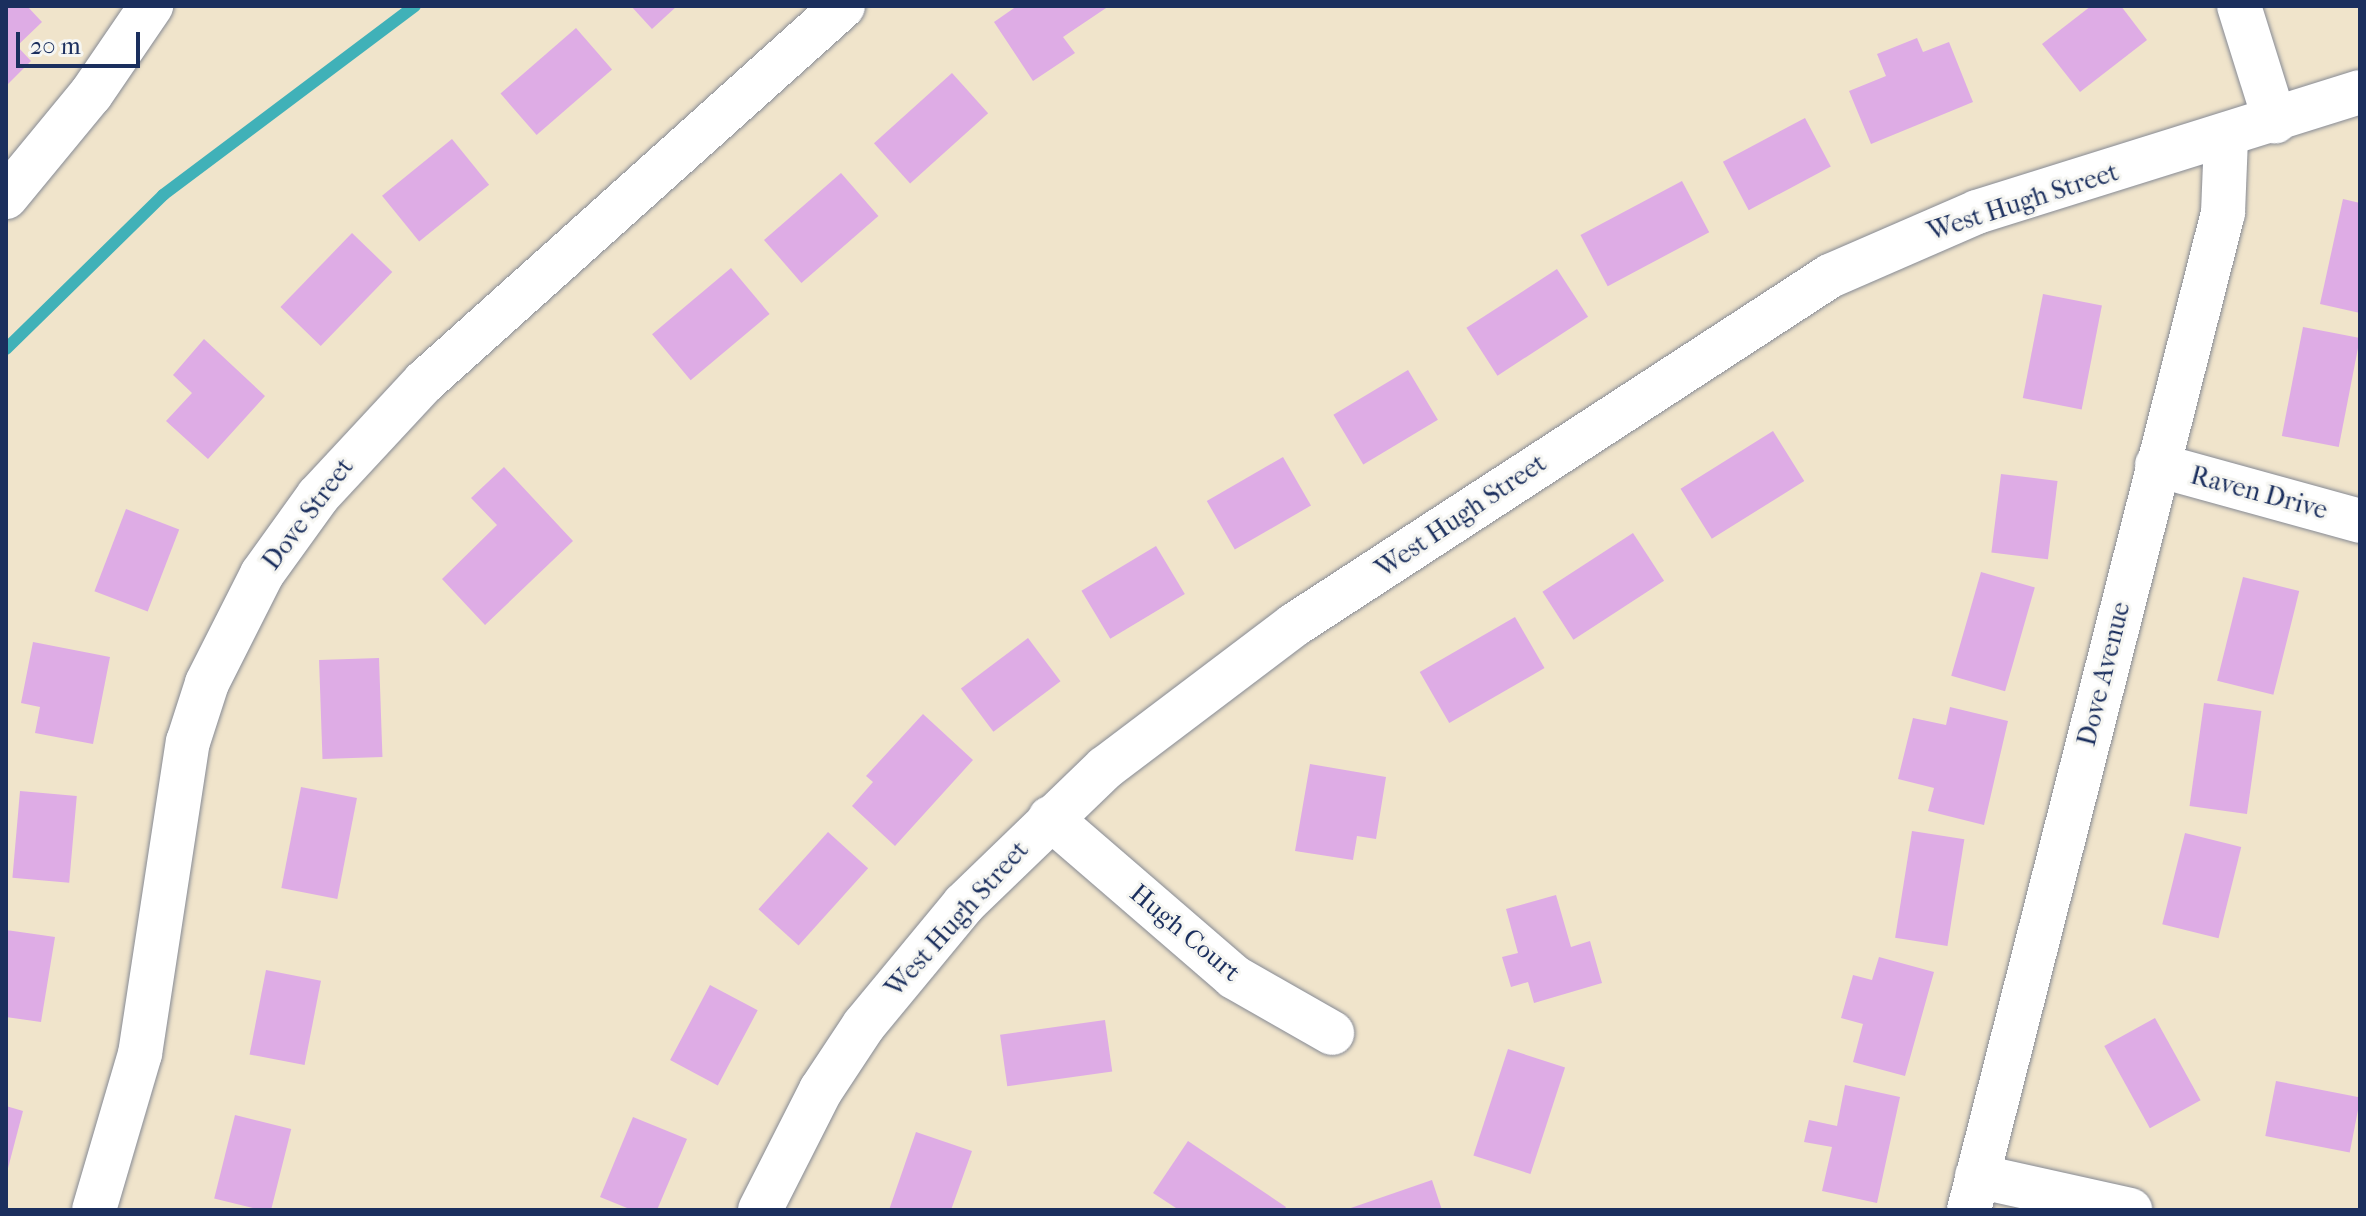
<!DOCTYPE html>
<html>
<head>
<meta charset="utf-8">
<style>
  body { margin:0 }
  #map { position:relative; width:2366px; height:1216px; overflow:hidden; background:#f0e4cb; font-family:"IM FELL French Canon",serif }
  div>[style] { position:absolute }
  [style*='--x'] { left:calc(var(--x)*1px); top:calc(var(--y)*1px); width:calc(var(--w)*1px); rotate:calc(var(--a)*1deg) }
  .stream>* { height:12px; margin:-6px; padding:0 6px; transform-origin:6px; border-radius:6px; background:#40b1b8 }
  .building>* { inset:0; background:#deace5; transform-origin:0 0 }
  .roads { filter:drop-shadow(0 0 2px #868a94) drop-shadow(0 0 2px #868a94) }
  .minor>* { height:44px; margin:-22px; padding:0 22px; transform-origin:22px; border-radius:22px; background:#fff }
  span { translate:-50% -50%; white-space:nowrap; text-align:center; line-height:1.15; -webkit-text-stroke:6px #f6f6f2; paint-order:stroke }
  .street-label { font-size:26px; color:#1b2f5e }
  .frame { position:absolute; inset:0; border:8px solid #1b2f5e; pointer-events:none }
  .scale { position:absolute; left:16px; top:32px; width:124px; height:36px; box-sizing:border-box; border:4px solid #1b2f5e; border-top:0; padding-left:10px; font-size:24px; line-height:28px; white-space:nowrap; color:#1b2f5e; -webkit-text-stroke:6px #f6f6f2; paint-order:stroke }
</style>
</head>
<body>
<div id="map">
  <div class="stream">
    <div style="--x:6;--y:349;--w:220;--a:-44.4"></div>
    <div style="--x:163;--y:195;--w:315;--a:-36.9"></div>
  </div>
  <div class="building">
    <div style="clip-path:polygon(6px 6px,27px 6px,42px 22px,17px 46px,31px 61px,6px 86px)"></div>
    <div style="clip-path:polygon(631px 6px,677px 6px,652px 29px)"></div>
    <div style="clip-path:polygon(1017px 6px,1109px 6px,1063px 37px,1075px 53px,1033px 81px,994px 22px)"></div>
    <div style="clip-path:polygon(2091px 6px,2121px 6px,2147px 40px,2080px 92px,2042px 44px)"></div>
    <div style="left:576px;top:28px;width:55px;height:100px;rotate:49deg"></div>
    <div style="clip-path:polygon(1917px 38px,1923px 52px,1949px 42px,1973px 102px,1871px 144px,1849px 91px,1886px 76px,1877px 54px)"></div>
    <div style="left:952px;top:73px;width:54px;height:105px;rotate:48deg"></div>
    <div style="left:1805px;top:118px;width:55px;height:93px;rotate:62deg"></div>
    <div style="left:452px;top:139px;width:59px;height:90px;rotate:51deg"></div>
    <div style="left:841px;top:173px;width:57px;height:102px;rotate:49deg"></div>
    <div style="left:1682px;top:181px;width:58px;height:115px;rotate:62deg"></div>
    <div style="clip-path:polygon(2343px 199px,2360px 203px,2360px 313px,2320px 304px)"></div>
    <div style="left:352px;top:233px;width:56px;height:103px;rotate:44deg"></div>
    <div style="left:731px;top:268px;width:60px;height:103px;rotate:50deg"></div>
    <div style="left:1557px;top:269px;width:57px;height:108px;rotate:57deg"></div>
    <div style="left:2043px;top:294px;width:60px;height:106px;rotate:11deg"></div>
    <div style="left:2303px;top:327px;width:58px;height:111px;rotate:11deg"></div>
    <div style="clip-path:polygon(204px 339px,265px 396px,208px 459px,166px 421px,192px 393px,173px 375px)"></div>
    <div style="left:1408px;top:370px;width:58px;height:87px;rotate:59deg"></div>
    <div style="left:1773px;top:431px;width:59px;height:109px;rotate:58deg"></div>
    <div style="left:1283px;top:457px;width:56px;height:88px;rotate:60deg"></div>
    <div style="clip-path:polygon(504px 467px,573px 541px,485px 625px,442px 579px,497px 525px,471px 498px)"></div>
    <div style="left:2001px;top:474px;width:57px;height:79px;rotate:7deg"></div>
    <div style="left:126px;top:509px;width:57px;height:88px;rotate:21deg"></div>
    <div style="left:1633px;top:533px;width:57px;height:108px;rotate:57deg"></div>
    <div style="left:1156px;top:546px;width:56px;height:87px;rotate:59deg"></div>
    <div style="left:1981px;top:572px;width:56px;height:108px;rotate:16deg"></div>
    <div style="left:2243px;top:577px;width:58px;height:107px;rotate:14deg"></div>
    <div style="left:1515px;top:617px;width:59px;height:110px;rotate:60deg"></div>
    <div style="left:1028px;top:638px;width:54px;height:84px;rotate:53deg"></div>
    <div style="clip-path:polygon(33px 642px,110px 657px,93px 744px,35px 733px,40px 707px,21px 703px)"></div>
    <div style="left:379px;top:658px;width:99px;height:60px;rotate:88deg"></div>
    <div style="left:2204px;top:703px;width:58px;height:104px;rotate:8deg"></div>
    <div style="clip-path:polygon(1950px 707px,2008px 721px,1984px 825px,1928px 811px,1934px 788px,1898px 779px,1913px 718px,1946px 725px)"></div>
    <div style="clip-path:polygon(923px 714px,973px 760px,895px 846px,852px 806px,873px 782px,866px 776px)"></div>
    <div style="clip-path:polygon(1310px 764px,1386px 777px,1376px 839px,1357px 836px,1353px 860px,1295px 851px)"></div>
    <div style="left:301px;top:787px;width:57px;height:103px;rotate:11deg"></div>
    <div style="left:20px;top:791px;width:57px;height:87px;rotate:5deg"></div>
    <div style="left:1912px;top:831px;width:53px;height:108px;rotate:9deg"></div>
    <div style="left:828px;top:832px;width:54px;height:104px;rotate:42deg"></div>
    <div style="left:2185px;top:833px;width:58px;height:94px;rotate:14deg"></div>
    <div style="clip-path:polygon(1556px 895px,1571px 947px,1590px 941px,1602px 983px,1534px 1003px,1528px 982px,1511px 987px,1502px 957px,1518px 953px,1506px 909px)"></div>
    <div style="clip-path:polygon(6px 930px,55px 937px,41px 1022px,6px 1017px)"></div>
    <div style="clip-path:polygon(1879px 957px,1934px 972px,1905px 1076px,1853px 1062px,1863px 1024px,1841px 1018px,1853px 975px,1872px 980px)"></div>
    <div style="left:266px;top:970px;width:56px;height:86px;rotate:11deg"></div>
    <div style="left:710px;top:985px;width:54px;height:85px;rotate:28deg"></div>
    <div style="left:2155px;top:1018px;width:94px;height:58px;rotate:61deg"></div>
    <div style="left:1105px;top:1020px;width:52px;height:106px;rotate:82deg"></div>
    <div style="left:1508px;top:1049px;width:60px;height:112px;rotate:18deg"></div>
    <div style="left:2276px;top:1081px;width:86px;height:56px;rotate:11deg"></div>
    <div style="clip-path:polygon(1845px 1085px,1900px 1097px,1877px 1203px,1822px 1191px,1832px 1147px,1804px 1142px,1809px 1120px,1837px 1126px)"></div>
    <div style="clip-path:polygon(6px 1106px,23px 1111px,7px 1172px,6px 1172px)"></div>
    <div style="left:235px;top:1115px;width:58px;height:86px;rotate:14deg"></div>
    <div style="clip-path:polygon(633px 1117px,687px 1139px,657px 1210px,632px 1210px,600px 1197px)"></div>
    <div style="clip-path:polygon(916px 1132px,972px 1151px,951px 1210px,889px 1210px)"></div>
    <div style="clip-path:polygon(1188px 1141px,1286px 1207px,1284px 1210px,1179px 1210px,1153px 1193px)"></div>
    <div style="clip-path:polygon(1432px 1180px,1442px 1210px,1345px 1210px)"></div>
  </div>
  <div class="roads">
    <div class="minor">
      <div style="--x:2239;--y:6;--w:121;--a:72.6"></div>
      <div style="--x:6;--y:197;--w:134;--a:-50.5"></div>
      <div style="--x:91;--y:94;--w:107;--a:-55.7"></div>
      <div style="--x:2157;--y:465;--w:211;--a:15.4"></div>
      <div style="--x:1050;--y:818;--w:243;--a:40.8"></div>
      <div style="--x:1234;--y:977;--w:113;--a:29.7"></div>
      <div style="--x:1977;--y:1176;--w:157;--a:12.5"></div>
      <div style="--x:94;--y:1210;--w:163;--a:-73.6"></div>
      <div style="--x:140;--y:1054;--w:316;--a:-81.3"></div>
      <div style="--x:188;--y:742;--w:62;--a:-72.1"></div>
      <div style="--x:207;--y:683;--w:122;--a:-63.2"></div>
      <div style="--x:262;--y:574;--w:96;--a:-54.3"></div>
      <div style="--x:318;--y:496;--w:156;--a:-47.1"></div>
      <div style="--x:424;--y:382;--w:563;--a:-41.9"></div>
      <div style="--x:760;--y:1210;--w:135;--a:-63.1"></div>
      <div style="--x:821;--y:1090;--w:78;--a:-56.5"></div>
      <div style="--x:864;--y:1025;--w:157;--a:-50.4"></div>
      <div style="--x:964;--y:904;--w:196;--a:-44"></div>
      <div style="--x:1105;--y:768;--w:237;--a:-37.1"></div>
      <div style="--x:1294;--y:625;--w:640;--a:-33.07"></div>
      <div style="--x:1830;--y:276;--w:160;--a:-23.5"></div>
      <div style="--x:1977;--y:212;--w:401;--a:-17.4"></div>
      <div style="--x:1969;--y:1210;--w:1029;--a:-75.71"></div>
      <div style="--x:2223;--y:213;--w:75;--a:-87.7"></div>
    </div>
  </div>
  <div class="street-label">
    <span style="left:2023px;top:202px;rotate:-18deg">West Hugh Street</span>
    <span style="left:2259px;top:493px;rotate:15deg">Raven Drive</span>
    <span style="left:308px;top:514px;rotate:-53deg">Dove Street</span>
    <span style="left:1461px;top:516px;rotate:-34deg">West Hugh Street</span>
    <span style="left:2104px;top:674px;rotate:-76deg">Dove Avenue</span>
    <span style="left:957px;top:919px;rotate:-48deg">West Hugh Street</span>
    <span style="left:1185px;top:933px;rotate:40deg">Hugh Court</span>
  </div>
  <div class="frame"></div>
  <div class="scale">20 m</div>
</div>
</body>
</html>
